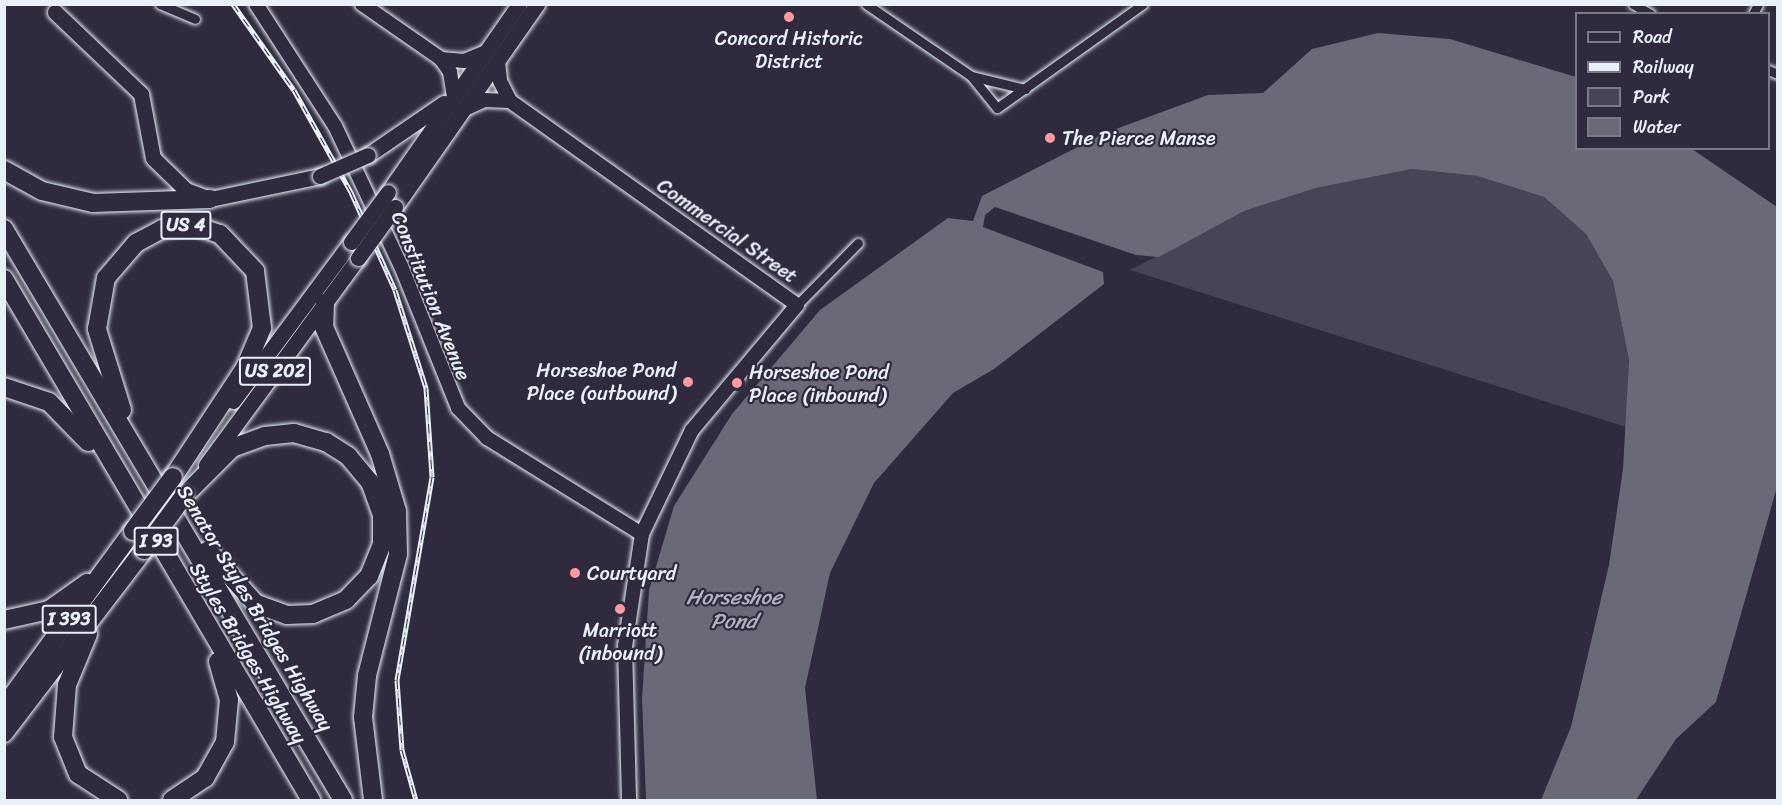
<!DOCTYPE html>
<html>
<head>
<meta charset="utf-8">
<style>
  body { margin:0 }
  #map { position:relative; width:1782px; height:805px; overflow:hidden; background:#2f2a3d; font-family:Sriracha,sans-serif }
  div>[style] { position:absolute }
  [style*='--x'] { left:calc(var(--x)*1px); top:calc(var(--y)*1px); width:calc(var(--w)*1px); rotate:calc(var(--a)*1deg) }
  .green>* { inset:0; background:#464455 }
  .water>* { inset:0; background:#696978 }
  .roads { filter:drop-shadow(0 0 2px #e8f1f8) drop-shadow(0 0 2px #e8f1f8) }
  .street>* { height:9px; margin:-4.5px; padding:0 4.5px; transform-origin:4.5px; border-radius:4.5px; background:#2f2a3d }
  .secondary>* { height:14px; margin:-7px; padding:0 7px; transform-origin:7px; border-radius:7px; background:#2f2a3d }
  .primary>* { height:15px; margin:-7.5px; padding:0 7.5px; transform-origin:7.5px; border-radius:7.5px; background:#2f2a3d }
  .highway>* { height:18px; margin:-9px; padding:0 9px; transform-origin:9px; border-radius:9px; background:#2f2a3d }
  .rail>* { height:5px; margin-top:-2.5px; transform-origin:0; background:repeating-linear-gradient(90deg,#2f2a3d 0 9px,#e8f1f8 0 18px); box-sizing:border-box; border-block:2px solid #e8f1f8 }
  .bridges { filter:drop-shadow(0 0 2px #e8f1f8) drop-shadow(0 0 2px #e8f1f8) }
  .primary-bridge>* { height:15px; margin:-7.5px; padding:0 7.5px; transform-origin:7.5px; border-radius:7.5px; background:#2f2a3d }
  .highway-bridge>* { height:18px; margin:-9px; padding:0 9px; transform-origin:9px; border-radius:9px; background:#2f2a3d }
  .dots>* { width:16px; height:16px; translate:-50% -50%; box-sizing:border-box; border:3px solid #2f2a3d; border-radius:50% }
  span { translate:-50% -50%; white-space:nowrap; text-align:center; line-height:1.15; -webkit-text-stroke:4.5px #2f2a3d; paint-order:stroke }
  .shield-label span { padding:2px 4px; background:#2f2a3d; border:2px solid; border-radius:4px; -webkit-text-stroke-width:0 }
  .shield-label { font-size:18px; color:#e8f1f8; font-weight:700 }
  .poi-label { font-size:20px; color:#e8f1f8 }
  .left { translate:0 -50%; text-align:left }
  .right { translate:-100% -50%; text-align:right }
  .street-label { font-size:20px; color:#e8f1f8 }
  .water-label { font-size:21px; color:#afb4be; font-style:italic }
  .frame { position:absolute; inset:0; border:6px solid #e8f1f8; pointer-events:none }
  .legend { position:absolute; left:1575px; top:12px; width:195px; height:138px; box-sizing:border-box; background:#2f2a3d; border:2px solid #797a88; margin:0; padding:8px 10px; list-style:none; font-size:18px; color:#e8f1f8 }
  .legend li { display:flex; align-items:center; gap:12px; height:30px }
  .legend b { width:30px; border:2px solid #797a88 }
</style>
</head>
<body>
<div id="map">
  <div class="green">
    <div style="clip-path:polygon(1412px 169px,1477px 176px,1544px 197px,1586px 234px,1613px 281px,1629px 360px,1626px 427px,1130px 270px,1244px 211px,1316px 188px)"></div>
  </div>
  <div class="water">
    <div style="clip-path:polygon(1378px 33px,1450px 39px,1576px 77px,1576px 148px,1692px 149px,1777px 207px,1777px 487px,1716px 702px,1676px 739px,1636px 800px,1541px 800px,1571px 727px,1609px 565px,1623px 469px,1629px 360px,1613px 281px,1586px 234px,1544px 197px,1477px 176px,1412px 169px,1316px 188px,1244px 211px,1159px 257px,1136px 255px,995px 207px,985px 215px,983px 227px,1103px 272px,1104px 284px,994px 369px,953px 393px,874px 483px,830px 573px,805px 688px,817px 800px,646px 800px,642px 699px,649px 590px,674px 506px,732px 414px,820px 310px,948px 218px,973px 221px,982px 196px,1105px 133px,1208px 95px,1263px 93px,1312px 49px)"></div>
  </div>
  <div class="roads">
    <div class="street">
      <div style="--x:160;--y:4;--w:38;--a:23"></div>
      <div style="--x:866;--y:4;--w:127;--a:34.4"></div>
      <div style="--x:971;--y:76;--w:56;--a:13.5"></div>
      <div style="--x:1633;--y:4;--w:20;--a:30"></div>
      <div style="--x:1753;--y:14;--w:11;--a:-63"></div>
      <div style="--x:1768;--y:70;--w:11;--a:22"></div>
      <div style="--x:971;--y:76;--w:41;--a:50.9"></div>
      <div style="--x:997;--y:108;--w:179;--a:-35.5"></div>
      <div style="--x:797;--y:305;--w:87;--a:-45.5"></div>
    </div>
    <div class="secondary">
      <div style="--x:256;--y:4;--w:145;--a:57.1"></div>
      <div style="--x:335;--y:126;--w:155;--a:64.8"></div>
      <div style="--x:401;--y:266;--w:153;--a:68.1"></div>
      <div style="--x:458;--y:408;--w:42;--a:46"></div>
      <div style="--x:487;--y:438;--w:182;--a:31.8"></div>
      <div style="--x:362;--y:4;--w:96;--a:34.8"></div>
      <div style="--x:441;--y:59;--w:16;--a:55"></div>
      <div style="--x:450;--y:72;--w:24;--a:81"></div>
      <div style="--x:441;--y:59;--w:23;--a:5"></div>
      <div style="--x:464;--y:61;--w:22;--a:-22"></div>
      <div style="--x:498;--y:61;--w:20;--a:84"></div>
      <div style="--x:500;--y:81;--w:22;--a:63"></div>
      <div style="--x:510;--y:101;--w:352;--a:35.4"></div>
      <div style="--x:797;--y:305;--w:163;--a:130"></div>
      <div style="--x:692;--y:430;--w:115;--a:115.7"></div>
      <div style="--x:642;--y:534;--w:113;--a:98.6"></div>
      <div style="--x:625;--y:646;--w:154;--a:88.5"></div>
      <div style="--x:465;--y:109;--w:21;--a:-25"></div>
      <div style="--x:484;--y:100;--w:26;--a:2"></div>
    </div>
    <div class="primary">
      <div style="--x:55;--y:12;--w:119;--a:43.6"></div>
      <div style="--x:141;--y:94;--w:65;--a:79.4"></div>
      <div style="--x:153;--y:158;--w:46;--a:44.1"></div>
      <div style="--x:186;--y:190;--w:26;--a:21"></div>
      <div style="--x:210;--y:199;--w:112;--a:-11.8"></div>
      <div style="--x:368;--y:155;--w:92;--a:-34.4"></div>
      <div style="--x:388;--y:192;--w:229;--a:-55.1"></div>
      <div style="--x:395;--y:207;--w:248;--a:-55"></div>
      <div style="--x:233;--y:401;--w:198;--a:-53.4"></div>
      <div style="--x:206;--y:465;--w:257;--a:-53.7"></div>
    </div>
    <div class="highway">
      <div style="--x:4;--y:170;--w:43;--a:28.9"></div>
      <div style="--x:42;--y:191;--w:52;--a:13.2"></div>
      <div style="--x:93;--y:203;--w:117;--a:-2"></div>
      <div style="--x:4;--y:229;--w:664;--a:59.3"></div>
      <div style="--x:4;--y:279;--w:605;--a:59.49"></div>
      <div style="--x:325;--y:303;--w:24;--a:92"></div>
      <div style="--x:324;--y:327;--w:139;--a:66.2"></div>
      <div style="--x:380;--y:454;--w:59;--a:73.4"></div>
      <div style="--x:397;--y:511;--w:43;--a:88.7"></div>
      <div style="--x:398;--y:554;--w:126;--a:104.3"></div>
      <div style="--x:367;--y:676;--w:41;--a:95.6"></div>
      <div style="--x:363;--y:717;--w:84;--a:83.1"></div>
      <div style="--x:4;--y:387;--w:47;--a:18.4"></div>
      <div style="--x:49;--y:402;--w:56;--a:45.7"></div>
      <div style="--x:122;--y:410;--w:85;--a:-107.2"></div>
      <div style="--x:97;--y:329;--w:52;--a:-80"></div>
      <div style="--x:106;--y:278;--w:46;--a:-49.4"></div>
      <div style="--x:136;--y:243;--w:30;--a:-28"></div>
      <div style="--x:162;--y:229;--w:30;--a:-8"></div>
      <div style="--x:192;--y:225;--w:29;--a:18"></div>
      <div style="--x:220;--y:234;--w:51;--a:46.6"></div>
      <div style="--x:255;--y:271;--w:57;--a:83"></div>
      <div style="--x:262;--y:328;--w:43;--a:113"></div>
      <div style="--x:245;--y:368;--w:131;--a:123.4"></div>
      <div style="--x:184;--y:496;--w:68;--a:-45"></div>
      <div style="--x:232;--y:448;--w:35;--a:-20"></div>
      <div style="--x:265;--y:436;--w:29;--a:-6"></div>
      <div style="--x:294;--y:433;--w:33;--a:16"></div>
      <div style="--x:326;--y:442;--w:26;--a:32"></div>
      <div style="--x:348;--y:456;--w:34;--a:50"></div>
      <div style="--x:370;--y:482;--w:35;--a:70"></div>
      <div style="--x:382;--y:515;--w:29;--a:90"></div>
      <div style="--x:382;--y:544;--w:35;--a:112"></div>
      <div style="--x:369;--y:576;--w:33;--a:134"></div>
      <div style="--x:346;--y:600;--w:36;--a:157"></div>
      <div style="--x:313;--y:614;--w:26;--a:178"></div>
      <div style="--x:287;--y:615;--w:33;--a:-160"></div>
      <div style="--x:256;--y:604;--w:72;--a:-132.2"></div>
      <div style="--x:4;--y:620;--w:46;--a:-12.5"></div>
      <div style="--x:49;--y:610;--w:47;--a:-35.4"></div>
      <div style="--x:88;--y:634;--w:55;--a:112.4"></div>
      <div style="--x:67;--y:685;--w:52;--a:94.4"></div>
      <div style="--x:63;--y:737;--w:40;--a:68"></div>
      <div style="--x:78;--y:774;--w:48;--a:33"></div>
      <div style="--x:4;--y:707;--w:218;--a:-53.8"></div>
      <div style="--x:4;--y:733;--w:230;--a:-52.6"></div>
      <div style="--x:172;--y:800;--w:40;--a:-34"></div>
      <div style="--x:205;--y:778;--w:41;--a:-60.9"></div>
      <div style="--x:225;--y:742;--w:42;--a:-84.6"></div>
      <div style="--x:229;--y:700;--w:40;--a:-106"></div>
    </div>
  </div>
  <div class="rail">
    <div style="--x:233;--y:4;--w:105;--a:54.7"></div>
    <div style="--x:294;--y:90;--w:117;--a:60.8"></div>
    <div style="--x:351;--y:192;--w:107;--a:65.8"></div>
    <div style="--x:395;--y:290;--w:103;--a:72.4"></div>
    <div style="--x:426;--y:388;--w:89;--a:86.1"></div>
    <div style="--x:432;--y:477;--w:206;--a:99.8"></div>
    <div style="--x:397;--y:680;--w:70;--a:85.9"></div>
    <div style="--x:402;--y:750;--w:52;--a:74.4"></div>
  </div>
  <div class="bridges">
    <div class="primary-bridge">
      <div style="--x:320;--y:176;--w:52;--a:-23.6"></div>
      <div style="--x:351;--y:242;--w:62;--a:-53.5"></div>
      <div style="--x:358;--y:258;--w:63;--a:-54"></div>
    </div>
    <div class="highway-bridge">
      <div style="--x:133;--y:531;--w:67;--a:-53.5"></div>
      <div style="--x:144;--y:550;--w:67;--a:-53.5"></div>
    </div>
  </div>
  <div class="dots">
    <div style="left:789px;top:17px;background:#ff9aa2"></div>
    <div style="left:1050px;top:138px;background:#ff9aa2"></div>
    <div style="left:688px;top:382px;background:#ff9aa2"></div>
    <div style="left:737px;top:383px;background:#ff9aa2"></div>
    <div style="left:575px;top:573px;background:#ff9aa2"></div>
    <div style="left:620px;top:609px;background:#ff9aa2"></div>
  </div>
  <div class="shield-label">
    <span style="left:186px;top:225px">US 4</span>
    <span style="left:275px;top:371px">US 202</span>
    <span style="left:156px;top:541px">I 93</span>
    <span style="left:69px;top:619px">I 393</span>
  </div>
  <div class="poi-label">
    <span style="left:789px;top:50px">Concord Historic<br>District</span>
    <span class="left" style="left:1062px;top:138px">The Pierce Manse</span>
    <span class="right" style="left:676px;top:382px">Horseshoe Pond<br>Place (outbound)</span>
    <span class="left" style="left:749px;top:384px">Horseshoe Pond<br>Place (inbound)</span>
    <span class="left" style="left:587px;top:573px">Courtyard</span>
    <span style="left:620px;top:642px">Marriott<br>(inbound)</span>
  </div>
  <div class="street-label">
    <span style="left:727px;top:231px;rotate:35deg">Commercial Street</span>
    <span style="left:431px;top:296px;rotate:68deg">Constitution Avenue</span>
    <span style="left:255px;top:608px;rotate:59deg">Senator Styles Bridges Highway</span>
    <span style="left:248px;top:653px;rotate:59deg">Styles Bridges Highway</span>
  </div>
  <div class="water-label">
    <span style="left:734px;top:609px">Horseshoe<br>Pond</span>
  </div>
  <div class="frame"></div>
  <ul class="legend">
  <li><b style="height:8px;background:#2f2a3d"></b>Road</li>
  <li><b style="height:8px;background:#e8f1f8"></b>Railway</li>
  <li><b style="height:16px;background:#464455"></b>Park</li>
  <li><b style="height:16px;background:#696978"></b>Water</li>
  </ul>
</div>
</body>
</html>
